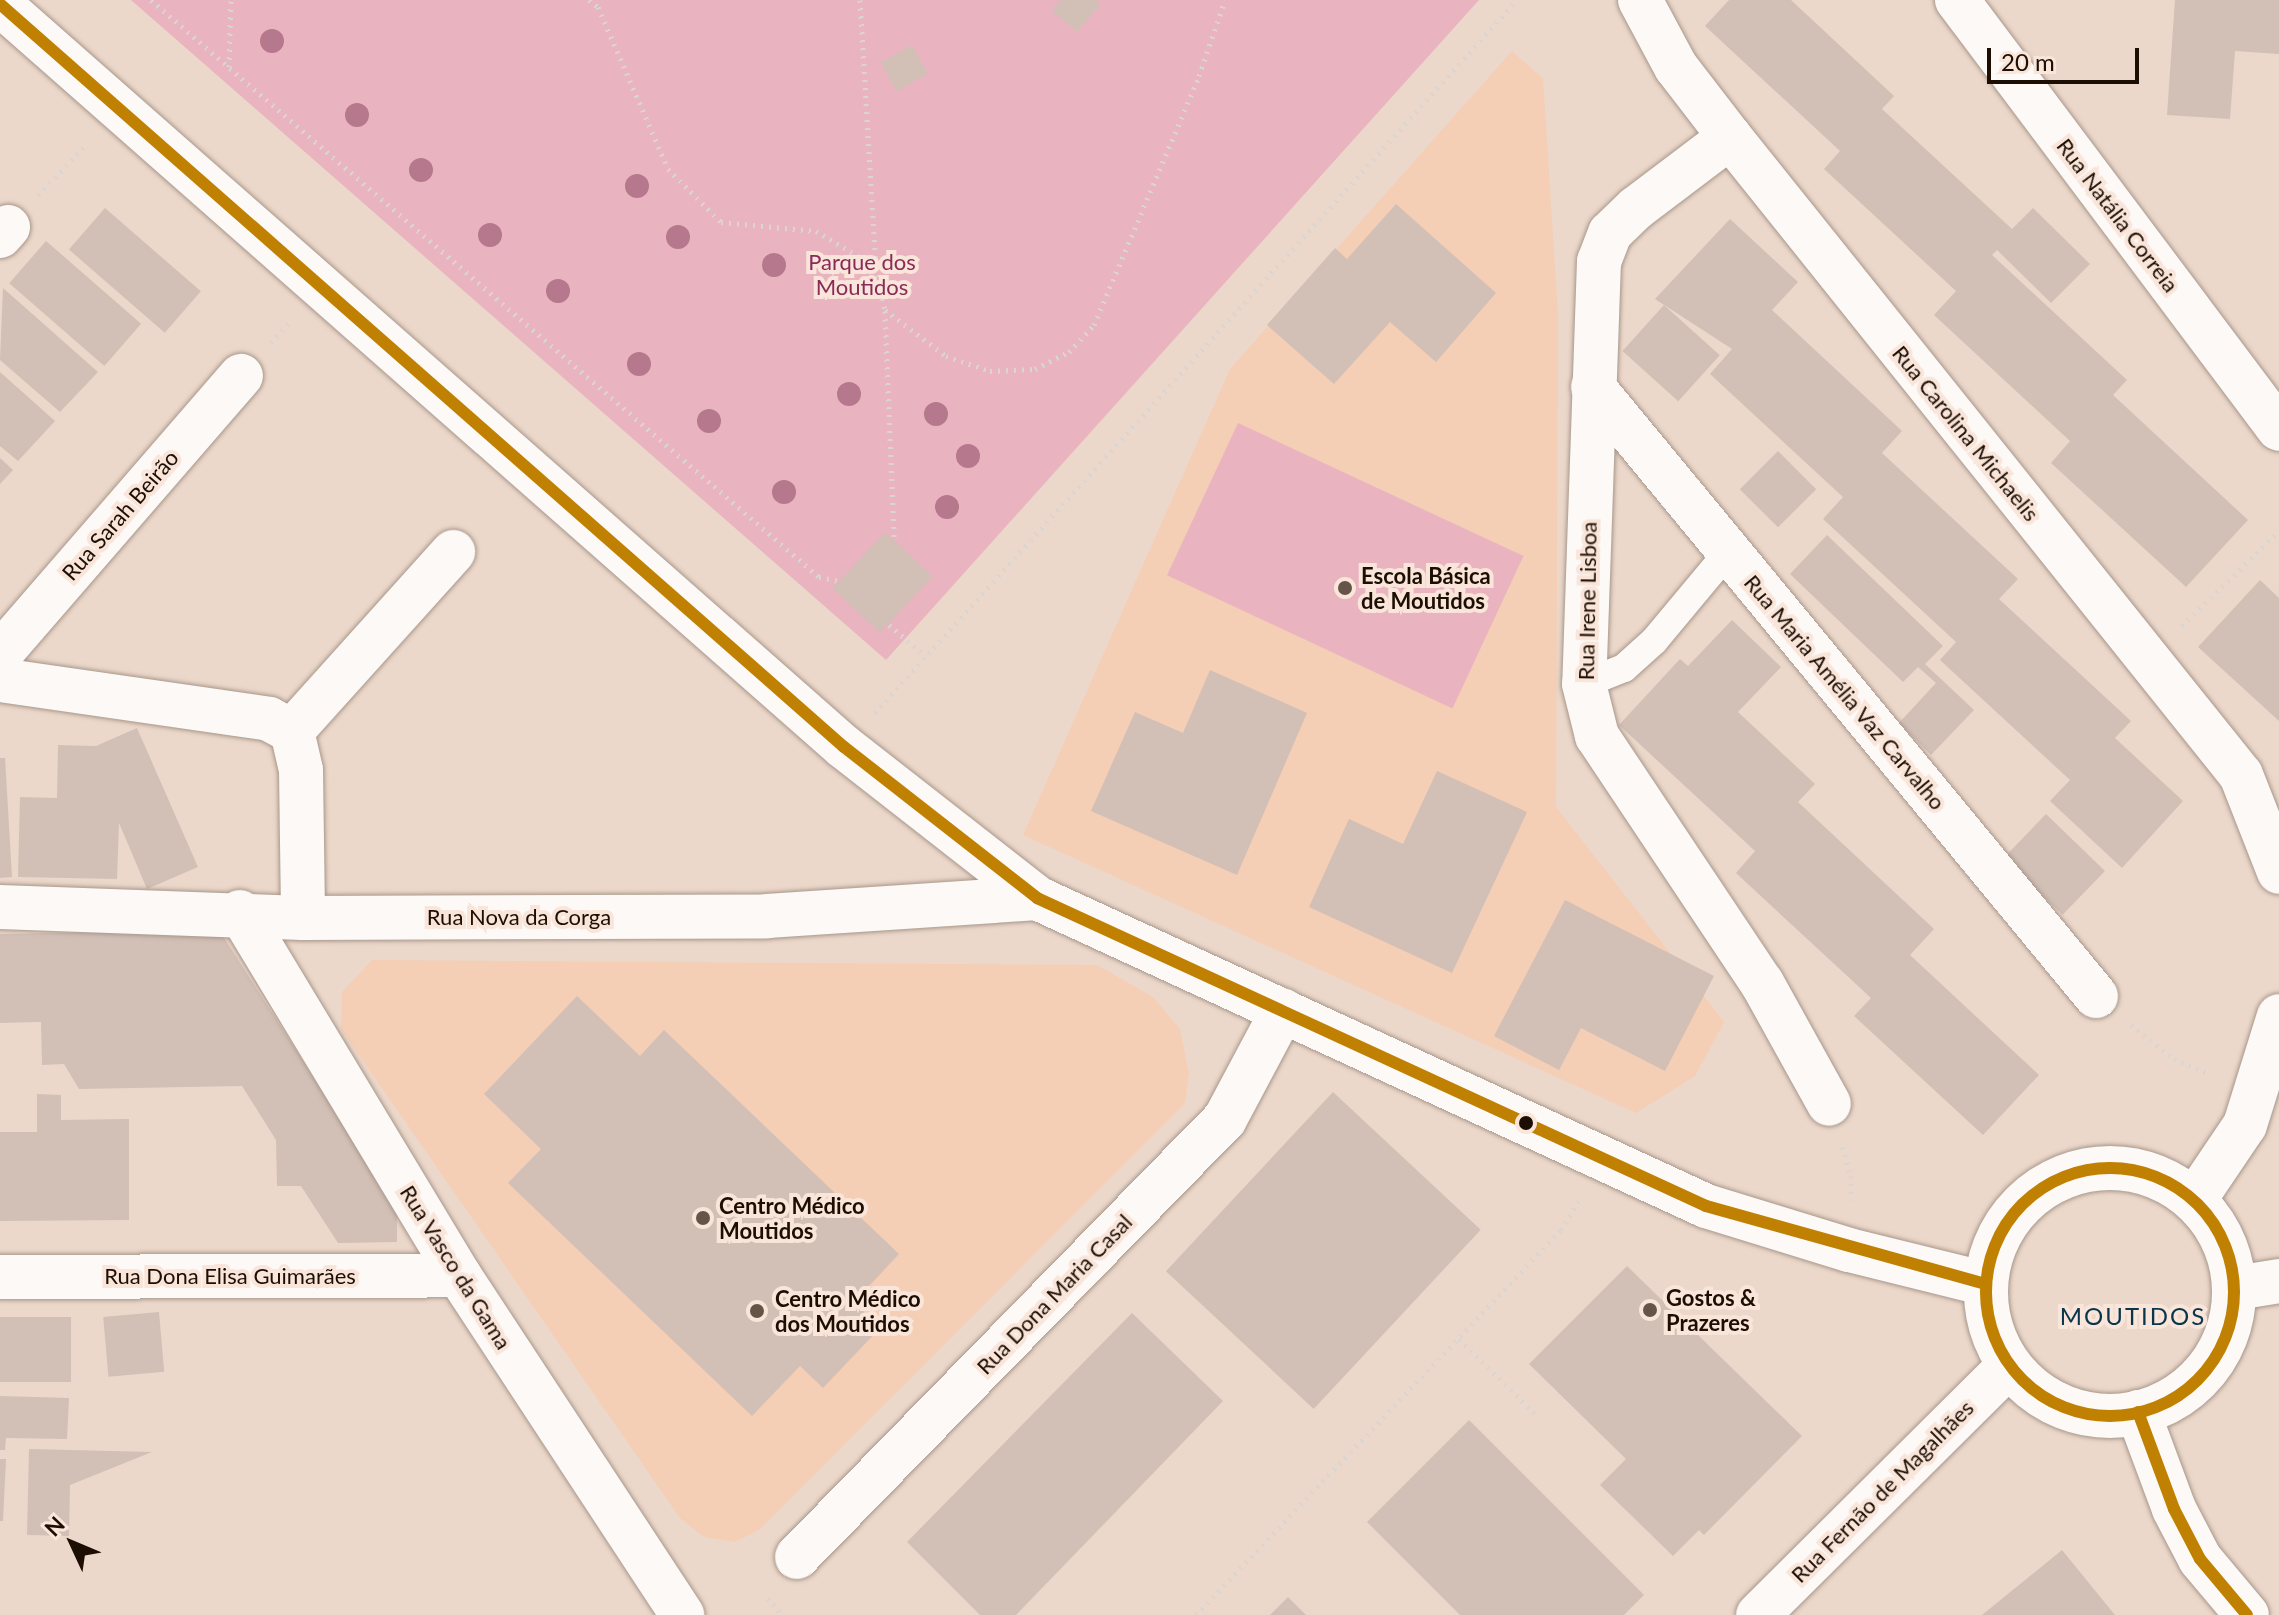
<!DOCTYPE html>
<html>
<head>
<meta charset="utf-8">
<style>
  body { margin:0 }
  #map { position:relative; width:2279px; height:1615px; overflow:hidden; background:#ecd8ca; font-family:Lato,sans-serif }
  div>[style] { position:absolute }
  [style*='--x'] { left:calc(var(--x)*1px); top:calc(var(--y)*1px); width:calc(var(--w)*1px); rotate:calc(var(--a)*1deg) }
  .built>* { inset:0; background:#f4ceb5 }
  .green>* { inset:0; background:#e9b4bf; transform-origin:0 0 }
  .building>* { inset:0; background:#d2bfb6; transform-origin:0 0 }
  .path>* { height:5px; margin-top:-2.5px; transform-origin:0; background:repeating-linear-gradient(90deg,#dbd5d1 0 2px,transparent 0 8px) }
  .roads { filter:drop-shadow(0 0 2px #a7978b) drop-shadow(0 0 2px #a7978b) }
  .lane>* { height:28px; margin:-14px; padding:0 14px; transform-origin:14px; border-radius:14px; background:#fcf9f7 }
  .street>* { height:44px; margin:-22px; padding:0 22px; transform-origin:22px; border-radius:22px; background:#fcf9f7 }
  .street>.ring { margin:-22px; padding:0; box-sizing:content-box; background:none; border:44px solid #fcf9f7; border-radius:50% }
  .bus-1>* { height:12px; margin:-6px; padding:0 6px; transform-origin:6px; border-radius:6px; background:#c08001 }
  .bus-1>.ring { margin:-6px; padding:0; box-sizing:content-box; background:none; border:12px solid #c08001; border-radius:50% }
  .trees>* { width:24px; height:24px; margin:-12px; border-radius:50%; background:#b6788c }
  .dots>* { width:22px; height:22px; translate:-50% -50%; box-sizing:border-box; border:4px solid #f9e5d9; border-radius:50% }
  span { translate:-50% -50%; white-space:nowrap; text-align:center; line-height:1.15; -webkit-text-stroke:8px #f9e5d9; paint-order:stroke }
  .street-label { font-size:22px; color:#1d0e04 }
  .park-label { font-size:22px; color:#8a2a59 }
  .poi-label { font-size:22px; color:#1d0e04; font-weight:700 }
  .left { translate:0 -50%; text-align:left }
  .neighbourhood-label { font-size:24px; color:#09364b; letter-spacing:2px }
  .north { position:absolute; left:32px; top:1503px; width:80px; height:80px; -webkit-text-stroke:6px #f9e5d9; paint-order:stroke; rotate:314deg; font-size:22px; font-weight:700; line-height:32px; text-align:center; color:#1d0e04 }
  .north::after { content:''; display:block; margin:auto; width:28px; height:36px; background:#1d0e04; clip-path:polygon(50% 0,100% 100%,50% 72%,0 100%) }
  .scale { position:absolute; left:1987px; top:48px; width:152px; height:36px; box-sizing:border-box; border:4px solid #1d0e04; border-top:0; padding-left:10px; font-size:24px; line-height:28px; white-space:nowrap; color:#1d0e04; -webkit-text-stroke:6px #f9e5d9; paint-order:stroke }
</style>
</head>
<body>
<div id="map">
  <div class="built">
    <div style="clip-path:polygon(1512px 51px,1543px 79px,1558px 314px,1556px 807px,1724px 1022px,1695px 1076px,1636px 1113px,1023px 835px,1230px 369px)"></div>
    <div style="clip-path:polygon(372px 960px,1097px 965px,1153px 997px,1180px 1029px,1189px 1074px,1185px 1103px,759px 1530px,735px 1542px,704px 1537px,680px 1518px,341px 1029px,342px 992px)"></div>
  </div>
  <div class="green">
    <div style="clip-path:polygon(131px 0,1479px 0,886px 660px)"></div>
    <div style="left:1238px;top:423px;width:315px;height:168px;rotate:25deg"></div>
  </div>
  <div class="building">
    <div style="clip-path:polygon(1061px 0,1096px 0,1101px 4px,1077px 32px,1052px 11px)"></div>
    <div style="clip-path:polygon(1729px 0,1791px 0,1894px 96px,1882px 109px,2012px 229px,2033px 208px,2090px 264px,2051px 303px,1997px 250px,1992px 255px,2127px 380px,2113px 395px,2248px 520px,2186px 587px,2051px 463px,2070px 441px,1934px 315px,1956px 291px,1824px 169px,1840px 151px,1705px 26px)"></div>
    <div style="clip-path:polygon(2175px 0,2279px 0,2279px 54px,2235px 51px,2230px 119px,2167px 115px)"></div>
    <div style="left:912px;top:45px;width:33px;height:36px;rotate:61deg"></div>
    <div style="clip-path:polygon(1396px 204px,1496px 293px,1436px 362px,1390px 322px,1334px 384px,1267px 325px,1335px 248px,1347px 259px)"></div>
    <div style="left:105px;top:208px;width:127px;height:55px;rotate:41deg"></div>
    <div style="clip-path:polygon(1730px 219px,1798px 282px,1772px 310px,1902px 431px,1882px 453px,2018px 579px,1999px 599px,2131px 721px,2115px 738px,2183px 801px,2122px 868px,2050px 801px,2070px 780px,1940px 660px,1956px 642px,1823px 519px,1843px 497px,1710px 374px,1732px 349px,1655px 299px)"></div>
    <div style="left:46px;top:241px;width:126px;height:56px;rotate:41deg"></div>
    <div style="clip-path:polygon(3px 288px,98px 372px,60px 412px,0 360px)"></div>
    <div style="left:1664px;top:305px;width:75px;height:62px;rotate:42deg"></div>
    <div style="clip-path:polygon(0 372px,55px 421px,18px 461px,0 446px)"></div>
    <div style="left:1778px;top:451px;width:54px;height:54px;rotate:45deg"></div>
    <div style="clip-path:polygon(0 458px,13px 470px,0 484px)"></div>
    <div style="left:885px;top:532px;width:65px;height:77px;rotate:43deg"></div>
    <div style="clip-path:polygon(1827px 535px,1943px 646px,1925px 664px,1974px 710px,1931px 755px,1899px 723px,1936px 683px,1918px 667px,1903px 682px,1790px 574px)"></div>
    <div style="clip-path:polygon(2260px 580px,2279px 598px,2279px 721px,2198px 647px)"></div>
    <div style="clip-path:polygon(1732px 620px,1781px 667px,1738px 712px,1815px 784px,1798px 802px,1934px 929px,1910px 955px,2039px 1075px,1983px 1135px,1854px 1016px,1871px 998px,1736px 873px,1755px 851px,1619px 725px,1680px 659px,1688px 666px)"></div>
    <div style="clip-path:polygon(1210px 670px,1307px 713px,1237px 875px,1091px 811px,1135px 712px,1183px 733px)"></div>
    <div style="clip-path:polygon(137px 728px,198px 867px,147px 889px,119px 823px,117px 879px,18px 877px,20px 797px,57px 798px,58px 745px,96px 746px)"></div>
    <div style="clip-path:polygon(0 758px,5px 758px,12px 877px,0 878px)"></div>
    <div style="clip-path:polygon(1437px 771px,1527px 812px,1452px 973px,1309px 907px,1349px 819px,1403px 844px)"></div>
    <div style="left:2046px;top:814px;width:82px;height:61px;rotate:44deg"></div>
    <div style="clip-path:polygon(1565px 900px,1714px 976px,1665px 1071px,1581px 1028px,1559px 1070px,1494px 1036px)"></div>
    <div style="clip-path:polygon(219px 930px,397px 1208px,397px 1242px,338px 1243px,301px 1186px,277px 1186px,276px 1140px,242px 1086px,79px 1089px,64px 1064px,42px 1065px,41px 1022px,0 1023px,0 934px)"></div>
    <div style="clip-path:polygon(577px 996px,640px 1056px,664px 1030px,899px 1254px,854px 1302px,880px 1328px,823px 1388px,800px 1366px,752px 1416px,508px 1183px,541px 1149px,484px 1094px)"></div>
    <div style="left:1333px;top:1092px;width:202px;height:245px;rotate:43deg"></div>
    <div style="clip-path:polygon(37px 1094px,61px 1095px,61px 1120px,129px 1119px,129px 1220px,0 1221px,0 1132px,37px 1132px)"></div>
    <div style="clip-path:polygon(1627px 1266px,1802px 1436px,1704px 1535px,1699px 1530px,1673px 1556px,1600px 1485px,1626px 1459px,1529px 1364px)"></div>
    <div style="left:159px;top:1312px;width:60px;height:56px;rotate:85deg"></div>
    <div style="clip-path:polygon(1132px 1313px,1223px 1401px,1016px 1615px,980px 1615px,907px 1542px)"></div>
    <div style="left:0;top:1317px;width:71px;height:65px"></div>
    <div style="clip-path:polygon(0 1396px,69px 1398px,67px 1439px,6px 1438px,5px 1450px,0 1450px)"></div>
    <div style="clip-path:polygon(1469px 1420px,1644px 1595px,1624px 1615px,1460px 1615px,1367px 1522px)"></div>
    <div style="clip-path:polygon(29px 1449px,152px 1452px,70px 1485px,69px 1536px,27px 1535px)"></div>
    <div style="clip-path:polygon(0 1459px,6px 1459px,3px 1521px,0 1521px)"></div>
    <div style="clip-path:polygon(2062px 1550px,2115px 1615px,1982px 1615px)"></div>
    <div style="clip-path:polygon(1288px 1597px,1306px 1615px,1270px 1615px)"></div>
  </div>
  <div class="path">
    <div style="--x:151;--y:0;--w:883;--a:40.82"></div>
    <div style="--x:819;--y:577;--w:21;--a:11"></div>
    <div style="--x:589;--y:0;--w:11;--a:38"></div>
    <div style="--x:598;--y:7;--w:176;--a:66.6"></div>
    <div style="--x:668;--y:169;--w:75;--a:45"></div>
    <div style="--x:721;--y:222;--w:95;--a:5.4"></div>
    <div style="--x:816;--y:231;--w:70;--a:31"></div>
    <div style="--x:860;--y:0;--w:267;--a:86.6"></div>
    <div style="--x:876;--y:267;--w:44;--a:78.2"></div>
    <div style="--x:885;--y:310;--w:76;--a:37"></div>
    <div style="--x:946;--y:356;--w:46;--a:18.8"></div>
    <div style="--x:990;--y:371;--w:45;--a:-2.5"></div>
    <div style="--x:1035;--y:369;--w:38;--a:-27"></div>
    <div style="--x:1069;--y:352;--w:37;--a:-47"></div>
    <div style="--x:1094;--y:325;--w:270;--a:-67.1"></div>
    <div style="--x:1199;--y:76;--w:80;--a:-71.1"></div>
    <div style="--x:229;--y:67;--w:67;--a:-88.3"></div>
    <div style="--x:38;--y:195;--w:71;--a:-46.1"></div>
    <div style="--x:885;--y:311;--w:229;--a:87.7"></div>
    <div style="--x:271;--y:343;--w:30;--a:-49"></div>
    <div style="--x:889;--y:625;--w:48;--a:40"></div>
    <div style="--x:2182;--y:626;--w:136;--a:-44.4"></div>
    <div style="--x:875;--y:713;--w:959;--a:-48"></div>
    <div style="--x:2131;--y:1025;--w:55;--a:38.3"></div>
    <div style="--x:2174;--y:1059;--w:39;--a:23"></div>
    <div style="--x:1842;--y:1147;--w:30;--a:73"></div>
    <div style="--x:1851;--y:1176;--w:24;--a:90"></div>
    <div style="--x:1459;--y:1339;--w:108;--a:44.6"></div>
    <div style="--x:768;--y:1598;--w:23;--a:49"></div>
    <div style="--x:1196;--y:1615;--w:531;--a:-46.53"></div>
    <div style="--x:1561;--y:1230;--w:37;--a:-59"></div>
  </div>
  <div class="roads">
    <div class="lane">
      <div style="--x:1584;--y:684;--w:43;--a:-21.8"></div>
      <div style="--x:1624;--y:668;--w:40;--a:-42"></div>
      <div style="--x:1654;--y:641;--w:117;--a:-50.2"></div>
    </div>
    <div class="street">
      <div style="--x:1640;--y:0;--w:76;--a:61.8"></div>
      <div style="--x:1676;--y:67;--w:88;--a:52.4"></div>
      <div style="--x:1730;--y:137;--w:817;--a:51.31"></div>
      <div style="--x:2241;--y:775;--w:104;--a:68.6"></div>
      <div style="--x:1957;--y:0;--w:536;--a:53.11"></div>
      <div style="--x:0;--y:4;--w:1124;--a:41.36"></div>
      <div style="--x:844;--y:747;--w:245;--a:38"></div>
      <div style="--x:1037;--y:898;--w:736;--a:24.72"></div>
      <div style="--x:1706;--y:1206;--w:150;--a:17.1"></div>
      <div style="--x:1849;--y:1250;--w:137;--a:13.9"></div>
      <div style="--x:1730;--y:137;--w:118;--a:142.9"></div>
      <div style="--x:1636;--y:208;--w:36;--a:136"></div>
      <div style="--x:1610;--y:233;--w:30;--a:111"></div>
      <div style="--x:1599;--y:261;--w:423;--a:92"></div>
      <div style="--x:1584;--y:684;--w:54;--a:76"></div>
      <div style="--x:1597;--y:736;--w:297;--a:56.3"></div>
      <div style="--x:1762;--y:983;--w:138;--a:61"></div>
      <div style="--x:0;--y:236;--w:12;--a:-48"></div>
      <div style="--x:1593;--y:387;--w:790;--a:50.45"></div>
      <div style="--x:0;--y:654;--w:368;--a:-49.1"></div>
      <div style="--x:0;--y:680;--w:272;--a:8.2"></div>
      <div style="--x:269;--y:719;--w:26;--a:28"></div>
      <div style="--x:292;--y:731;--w:40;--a:77"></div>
      <div style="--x:301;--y:770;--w:148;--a:89.2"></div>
      <div style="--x:292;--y:731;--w:241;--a:-48"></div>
      <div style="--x:0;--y:907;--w:303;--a:2.1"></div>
      <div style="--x:303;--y:918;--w:464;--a:-0.2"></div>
      <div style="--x:767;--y:916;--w:271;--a:-3.8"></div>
      <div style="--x:240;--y:912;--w:424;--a:58.9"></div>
      <div style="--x:459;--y:1275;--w:407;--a:56.7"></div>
      <div class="ring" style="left:1986px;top:1168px;width:204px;height:204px"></div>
      <div style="--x:2195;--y:1199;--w:89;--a:-56"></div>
      <div style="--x:2245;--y:1125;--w:114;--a:-72.7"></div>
      <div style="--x:0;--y:1277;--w:459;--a:-0.2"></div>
      <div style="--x:2236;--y:1288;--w:44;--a:-9.2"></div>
      <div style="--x:2138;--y:1412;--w:103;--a:69.6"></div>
      <div style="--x:2174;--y:1509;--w:56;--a:62.5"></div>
      <div style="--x:2200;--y:1559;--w:73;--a:50"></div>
      <div style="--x:797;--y:1557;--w:612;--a:-45.66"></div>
      <div style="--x:1225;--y:1119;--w:123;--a:-62"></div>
      <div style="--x:1758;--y:1615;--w:351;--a:-44.8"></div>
    </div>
  </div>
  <div class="bus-1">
    <div style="--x:0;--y:4;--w:1124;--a:41.36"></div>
    <div style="--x:844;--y:747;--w:245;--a:38"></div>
    <div style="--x:1037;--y:898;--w:736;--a:24.72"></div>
    <div style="--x:1706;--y:1206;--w:287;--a:15.6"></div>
    <div class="ring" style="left:1986px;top:1168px;width:236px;height:236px"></div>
    <div style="--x:2138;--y:1412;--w:103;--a:69.6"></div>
    <div style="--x:2174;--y:1509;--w:56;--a:62.5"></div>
    <div style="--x:2200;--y:1559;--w:73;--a:50"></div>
  </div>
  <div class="trees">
    <div style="left:272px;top:41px"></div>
    <div style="left:357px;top:115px"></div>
    <div style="left:421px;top:170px"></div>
    <div style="left:637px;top:186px"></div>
    <div style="left:490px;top:235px"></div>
    <div style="left:678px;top:237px"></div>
    <div style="left:774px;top:265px"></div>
    <div style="left:558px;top:291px"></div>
    <div style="left:639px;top:364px"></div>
    <div style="left:849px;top:394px"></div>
    <div style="left:936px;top:414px"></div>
    <div style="left:709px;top:421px"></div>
    <div style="left:968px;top:456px"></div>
    <div style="left:784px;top:492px"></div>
    <div style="left:947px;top:507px"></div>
  </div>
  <div class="dots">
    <div style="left:1345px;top:588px;background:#655549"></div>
    <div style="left:1526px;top:1123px;background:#1d0e04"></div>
    <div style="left:703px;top:1218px;background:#655549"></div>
    <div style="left:1650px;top:1310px;background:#655549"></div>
    <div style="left:757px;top:1311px;background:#655549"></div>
  </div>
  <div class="street-label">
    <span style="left:2118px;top:215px;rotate:53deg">Rua Natália Correia</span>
    <span style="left:1966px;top:433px;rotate:51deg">Rua Carolina Michaelis</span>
    <span style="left:120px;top:515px;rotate:-49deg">Rua Sarah Beirão</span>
    <span style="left:1587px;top:601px;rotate:-89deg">Rua Irene Lisboa</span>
    <span style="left:1845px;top:692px;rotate:50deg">Rua Maria Amélia Vaz Carvalho</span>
    <span style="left:519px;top:917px">Rua Nova da Corga</span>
    <span style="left:456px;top:1267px;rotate:58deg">Rua Vasco da Gama</span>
    <span style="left:230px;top:1276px">Rua Dona Elisa Guimarães</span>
    <span style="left:1054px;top:1294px;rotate:-46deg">Rua Dona Maria Casal</span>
    <span style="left:1882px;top:1491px;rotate:-45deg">Rua Fernão de Magalhães</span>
  </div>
  <div class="park-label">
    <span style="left:862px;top:274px">Parque dos<br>Moutidos</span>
  </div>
  <div class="poi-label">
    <span class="left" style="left:1361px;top:588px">Escola Básica<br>de Moutidos</span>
    <span class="left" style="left:719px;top:1218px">Centro Médico<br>Moutidos</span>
    <span class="left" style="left:1666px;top:1310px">Gostos &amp;<br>Prazeres</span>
    <span class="left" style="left:775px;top:1311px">Centro Médico<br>dos Moutidos</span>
  </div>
  <div class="neighbourhood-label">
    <span style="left:2133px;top:1316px">MOUTIDOS</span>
  </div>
  <div class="north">N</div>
  <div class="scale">20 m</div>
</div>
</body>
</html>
